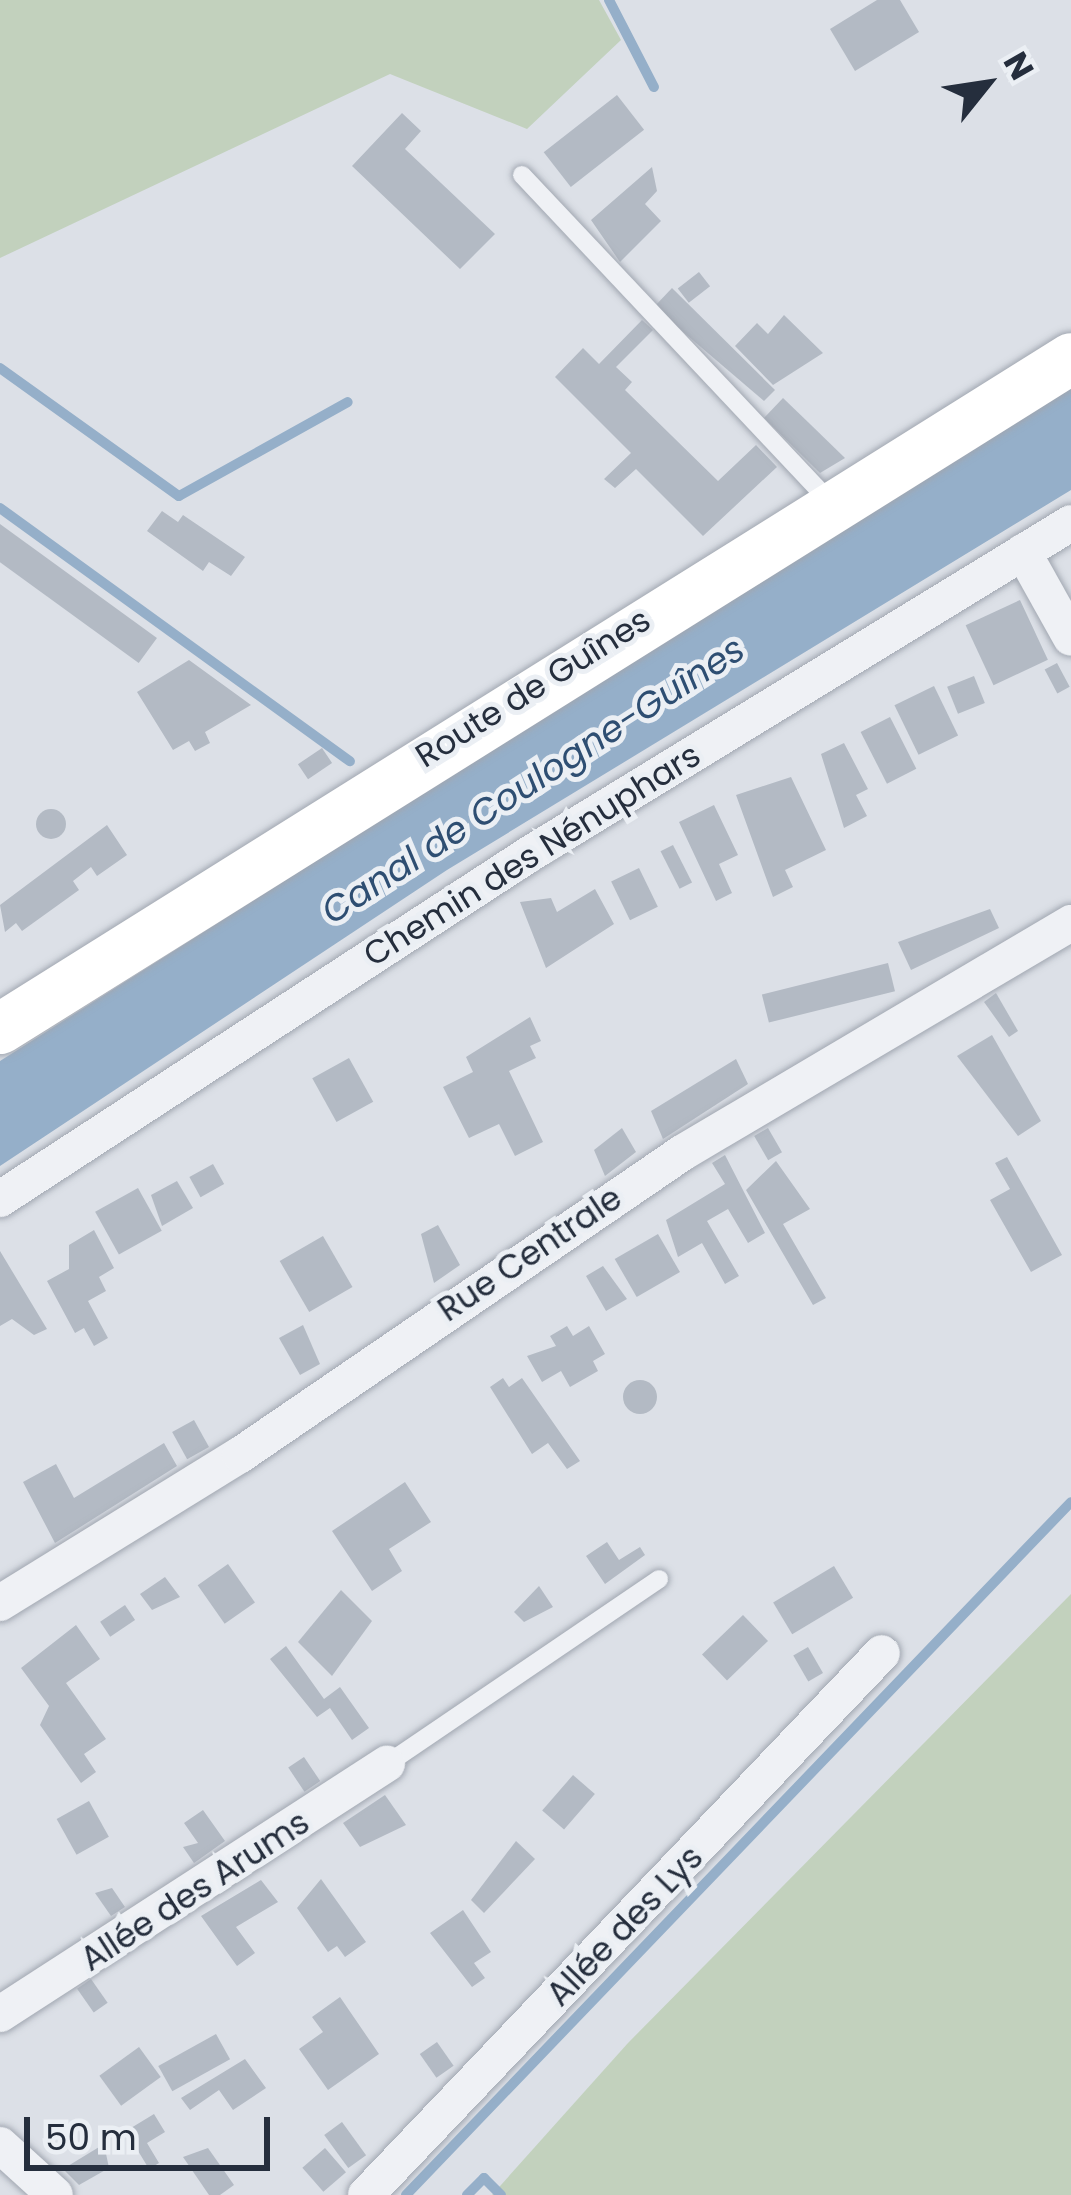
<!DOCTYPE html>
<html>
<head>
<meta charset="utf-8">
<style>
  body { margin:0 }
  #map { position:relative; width:1071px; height:2195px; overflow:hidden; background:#dce0e7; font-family:Poppins,sans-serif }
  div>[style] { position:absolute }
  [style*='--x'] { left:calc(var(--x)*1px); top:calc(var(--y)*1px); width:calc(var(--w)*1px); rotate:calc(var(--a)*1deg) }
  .green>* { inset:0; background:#c2d1bd }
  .water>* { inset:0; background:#95afc9 }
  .stream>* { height:10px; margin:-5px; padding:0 5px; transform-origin:5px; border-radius:5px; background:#95afc9 }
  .building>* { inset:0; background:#b3bac4; transform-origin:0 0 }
  .round { border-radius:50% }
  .roads { filter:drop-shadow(0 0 3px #a1a7b1) drop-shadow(0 0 3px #a1a7b1) }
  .service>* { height:18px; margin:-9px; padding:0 9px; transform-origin:9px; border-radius:9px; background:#eff1f5 }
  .minor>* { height:36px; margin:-18px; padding:0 18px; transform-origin:18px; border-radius:18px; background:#eff1f5 }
  .secondary>* { height:51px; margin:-25.5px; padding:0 25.5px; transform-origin:25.5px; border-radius:25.5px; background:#fff }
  span { translate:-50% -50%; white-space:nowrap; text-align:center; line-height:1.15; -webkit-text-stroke:10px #ebeff4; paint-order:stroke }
  .street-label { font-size:33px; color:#252e3d }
  .water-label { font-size:36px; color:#2e4e72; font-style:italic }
  .north { position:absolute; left:927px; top:24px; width:120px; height:120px; -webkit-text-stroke:9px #ebeff4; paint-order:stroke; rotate:60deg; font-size:33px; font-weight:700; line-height:48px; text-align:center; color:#252e3d }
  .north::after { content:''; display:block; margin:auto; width:42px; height:54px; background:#252e3d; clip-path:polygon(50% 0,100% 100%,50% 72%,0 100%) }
  .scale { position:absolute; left:24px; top:2117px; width:246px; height:54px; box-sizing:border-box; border:6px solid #252e3d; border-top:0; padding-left:15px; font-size:36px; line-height:42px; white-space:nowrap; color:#252e3d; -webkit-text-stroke:9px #ebeff4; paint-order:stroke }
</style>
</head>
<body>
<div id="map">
  <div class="green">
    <div style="clip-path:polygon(0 0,599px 0,621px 40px,527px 129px,390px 74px,0 258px)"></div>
    <div style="clip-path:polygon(1071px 1594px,1071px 2195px,492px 2195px,628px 2043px)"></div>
  </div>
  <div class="water">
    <div style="clip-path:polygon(1071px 383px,1071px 490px,447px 870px,0 1166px,0 1061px)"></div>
  </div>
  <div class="stream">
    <div style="--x:609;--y:0;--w:98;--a:62.7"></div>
    <div style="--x:0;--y:368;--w:220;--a:35.6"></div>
    <div style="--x:179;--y:496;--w:193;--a:-29.1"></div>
    <div style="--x:0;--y:508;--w:432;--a:35.9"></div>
    <div style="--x:406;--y:2195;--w:960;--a:-46.18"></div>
    <div style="--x:467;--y:2195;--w:24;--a:-45"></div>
    <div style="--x:484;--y:2178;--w:24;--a:45"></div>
  </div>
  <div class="building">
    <div style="clip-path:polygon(877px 0,900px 0,919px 32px,855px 71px,830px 29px)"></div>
    <div style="left:617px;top:95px;width:44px;height:93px;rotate:52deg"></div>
    <div style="clip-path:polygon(402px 113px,421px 131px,405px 149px,495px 234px,460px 269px,352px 166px)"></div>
    <div style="clip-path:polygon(652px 167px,657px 191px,645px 204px,661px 221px,620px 262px,591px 220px)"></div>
    <div style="left:699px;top:272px;width:18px;height:27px;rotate:52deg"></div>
    <div style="clip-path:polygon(672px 288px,775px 390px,764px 401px,654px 307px)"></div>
    <div style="clip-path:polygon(784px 315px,823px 353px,773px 385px,735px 346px,757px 323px,768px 334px)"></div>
    <div style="clip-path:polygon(642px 320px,653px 330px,616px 367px,632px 382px,625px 390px,718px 481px,756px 445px,777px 467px,703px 536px,636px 469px,615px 488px,604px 479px,631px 453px,555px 377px,583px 348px,599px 364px)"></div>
    <div style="clip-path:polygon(783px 398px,809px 423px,845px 458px,820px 473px,764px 418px)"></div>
    <div style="clip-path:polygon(162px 511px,178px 522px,183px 515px,245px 557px,231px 576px,209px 562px,203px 571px,147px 531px)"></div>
    <div style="left:0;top:524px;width:194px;height:31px;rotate:36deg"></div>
    <div style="left:1020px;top:600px;width:66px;height:60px;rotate:65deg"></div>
    <div style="clip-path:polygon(189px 660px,251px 705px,205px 732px,210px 743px,195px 751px,189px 741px,173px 750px,137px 692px)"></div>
    <div style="left:1057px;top:663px;width:27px;height:14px;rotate:62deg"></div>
    <div style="left:974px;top:676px;width:29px;height:29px;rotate:68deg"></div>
    <div style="left:934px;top:686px;width:55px;height:44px;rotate:64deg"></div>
    <div style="left:890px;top:717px;width:58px;height:33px;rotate:63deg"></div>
    <div style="clip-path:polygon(844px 743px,868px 789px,856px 795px,867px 816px,844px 828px,821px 754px)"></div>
    <div style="left:322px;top:748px;width:18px;height:29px;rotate:56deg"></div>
    <div style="clip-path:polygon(791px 777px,826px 850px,785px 870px,793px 887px,773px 897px,736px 795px)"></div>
    <div style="clip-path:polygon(714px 805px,738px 855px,719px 864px,732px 893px,716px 901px,679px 822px)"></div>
    <div class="round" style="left:36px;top:809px;width:30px;height:30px"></div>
    <div style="clip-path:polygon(107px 825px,127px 855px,97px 876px,91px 867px,73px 881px,79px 890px,22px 931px,16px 923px,5px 932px,0 905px)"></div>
    <div style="left:673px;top:845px;width:42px;height:14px;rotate:63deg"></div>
    <div style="left:639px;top:868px;width:43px;height:31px;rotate:64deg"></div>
    <div style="clip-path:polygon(595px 889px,614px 924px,546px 968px,520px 902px,551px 898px,557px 912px)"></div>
    <div style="clip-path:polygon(990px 909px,999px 928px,911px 970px,898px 942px)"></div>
    <div style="left:888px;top:963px;width:29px;height:130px;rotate:76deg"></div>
    <div style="clip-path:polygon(996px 993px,1018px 1031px,1009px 1037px,984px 1002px)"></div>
    <div style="clip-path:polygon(530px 1017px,541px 1041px,530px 1046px,536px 1058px,509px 1071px,543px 1142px,515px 1156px,499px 1124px,469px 1138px,443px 1087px,473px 1072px,466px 1057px)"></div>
    <div style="clip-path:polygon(992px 1035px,1041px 1121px,1018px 1136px,957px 1056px)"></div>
    <div style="left:349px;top:1058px;width:50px;height:42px;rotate:61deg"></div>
    <div style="clip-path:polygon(736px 1059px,748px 1084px,663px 1139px,651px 1111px)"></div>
    <div style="clip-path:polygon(622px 1128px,636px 1152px,605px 1176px,594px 1150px)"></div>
    <div style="left:768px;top:1128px;width:28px;height:16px;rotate:60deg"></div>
    <div style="clip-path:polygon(725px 1155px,765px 1233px,748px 1243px,728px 1209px,707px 1221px,739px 1276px,725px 1284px,702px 1243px,678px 1257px,666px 1220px,725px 1184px,712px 1163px)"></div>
    <div style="clip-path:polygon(1007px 1157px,1062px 1255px,1031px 1272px,990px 1200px,1010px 1189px,995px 1163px)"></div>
    <div style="clip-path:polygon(776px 1161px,810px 1209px,783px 1224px,826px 1298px,813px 1305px,746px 1190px)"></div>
    <div style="left:213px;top:1164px;width:23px;height:27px;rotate:61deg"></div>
    <div style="clip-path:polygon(177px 1181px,193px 1208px,162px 1226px,151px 1195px)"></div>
    <div style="left:138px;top:1188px;width:49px;height:49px;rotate:61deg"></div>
    <div style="clip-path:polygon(438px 1225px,460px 1265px,434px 1283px,421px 1234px)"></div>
    <div style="clip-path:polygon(94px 1230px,114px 1268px,99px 1277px,106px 1291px,88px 1301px,108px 1338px,94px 1346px,84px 1328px,75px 1333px,47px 1281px,69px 1269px,69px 1245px)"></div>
    <div style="left:658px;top:1234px;width:44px;height:50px;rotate:60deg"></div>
    <div style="left:323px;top:1236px;width:59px;height:50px;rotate:60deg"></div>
    <div style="clip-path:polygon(0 1251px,47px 1329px,34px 1335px,12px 1319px,0 1326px)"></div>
    <div style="clip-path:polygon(603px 1266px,627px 1299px,606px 1311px,586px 1276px)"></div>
    <div style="clip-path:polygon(303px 1325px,320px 1364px,300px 1375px,279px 1338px)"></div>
    <div style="clip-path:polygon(567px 1326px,573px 1336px,589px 1326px,605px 1354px,593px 1361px,598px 1371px,570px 1387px,561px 1371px,542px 1382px,527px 1356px,556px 1346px,550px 1336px)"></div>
    <div style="clip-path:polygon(503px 1378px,509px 1387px,522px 1378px,580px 1461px,567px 1469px,548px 1443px,532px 1454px,490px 1387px)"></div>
    <div class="round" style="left:623px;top:1380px;width:34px;height:34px"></div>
    <div style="left:194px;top:1420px;width:31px;height:25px;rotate:61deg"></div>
    <div style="clip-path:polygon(164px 1443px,177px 1466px,55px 1543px,23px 1482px,56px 1464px,74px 1498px)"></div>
    <div style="clip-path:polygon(405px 1482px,431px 1522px,389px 1549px,402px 1571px,372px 1591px,332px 1531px)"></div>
    <div style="clip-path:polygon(607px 1542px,619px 1560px,640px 1547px,645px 1555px,605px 1584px,586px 1556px)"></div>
    <div style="left:228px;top:1564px;width:47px;height:37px;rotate:55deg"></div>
    <div style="left:834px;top:1566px;width:37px;height:71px;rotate:59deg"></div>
    <div style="clip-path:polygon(165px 1577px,180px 1597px,152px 1610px,140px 1594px)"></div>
    <div style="clip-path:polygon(539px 1586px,553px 1607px,524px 1622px,514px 1612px)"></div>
    <div style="clip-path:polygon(341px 1590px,372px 1621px,332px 1676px,298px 1642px)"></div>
    <div style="left:125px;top:1605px;width:18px;height:30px;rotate:56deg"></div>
    <div style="left:743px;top:1615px;width:36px;height:57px;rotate:46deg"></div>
    <div style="clip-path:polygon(76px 1625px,100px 1659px,66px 1683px,106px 1739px,84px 1754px,96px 1772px,81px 1783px,40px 1725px,49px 1706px,21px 1668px)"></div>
    <div style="clip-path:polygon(286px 1646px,324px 1699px,340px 1687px,369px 1728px,352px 1740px,330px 1708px,317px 1717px,270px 1659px)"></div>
    <div style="left:808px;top:1647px;width:30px;height:17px;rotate:60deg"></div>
    <div style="left:304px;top:1757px;width:29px;height:19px;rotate:56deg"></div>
    <div style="left:573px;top:1775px;width:29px;height:47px;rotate:41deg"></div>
    <div style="clip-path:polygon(385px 1795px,406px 1825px,360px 1847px,343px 1823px)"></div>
    <div style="left:89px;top:1801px;width:41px;height:37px;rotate:61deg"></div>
    <div style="clip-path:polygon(203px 1810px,225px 1841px,194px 1863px,183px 1847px,198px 1843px,184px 1823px)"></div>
    <div style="clip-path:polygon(516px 1841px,535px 1859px,484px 1913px,471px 1900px)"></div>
    <div style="clip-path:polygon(321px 1879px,366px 1942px,345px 1957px,337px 1946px,328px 1952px,297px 1908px)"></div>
    <div style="clip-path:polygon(261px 1880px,278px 1902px,236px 1927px,255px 1953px,237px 1966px,201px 1916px)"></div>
    <div style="clip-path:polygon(112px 1888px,125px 1907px,111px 1916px,95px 1893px)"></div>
    <div style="clip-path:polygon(463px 1910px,491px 1952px,474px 1963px,485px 1978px,472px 1987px,430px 1933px)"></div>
    <div style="left:91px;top:1979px;width:29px;height:17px;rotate:55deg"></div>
    <div style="clip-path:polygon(340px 1997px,379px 2054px,328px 2090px,299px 2049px,323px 2032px,312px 2017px)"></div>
    <div style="left:216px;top:2034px;width:29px;height:66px;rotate:61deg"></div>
    <div style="left:437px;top:2042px;width:29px;height:21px;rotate:55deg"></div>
    <div style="left:139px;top:2047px;width:37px;height:49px;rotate:54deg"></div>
    <div style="clip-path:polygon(245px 2059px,266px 2088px,233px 2110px,219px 2090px,190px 2110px,181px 2098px)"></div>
    <div style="clip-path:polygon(154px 2114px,165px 2132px,147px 2143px,159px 2163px,149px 2169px,126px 2131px)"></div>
    <div style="left:342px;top:2122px;width:41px;height:22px;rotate:54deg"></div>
    <div style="clip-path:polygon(104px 2144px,109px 2168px,79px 2185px,63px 2169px)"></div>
    <div style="clip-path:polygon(208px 2148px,234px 2185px,220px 2195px,209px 2195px,183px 2157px)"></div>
    <div style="left:325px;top:2148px;width:32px;height:30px;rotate:49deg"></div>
  </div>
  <div class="roads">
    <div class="service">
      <div style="--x:522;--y:175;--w:452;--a:46.7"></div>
      <div style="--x:387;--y:1764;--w:329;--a:-34.2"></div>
    </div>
    <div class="minor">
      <div style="--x:1023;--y:552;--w:98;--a:60.8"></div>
      <div style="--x:0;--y:1199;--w:630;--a:-33.08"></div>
      <div style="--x:528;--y:855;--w:636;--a:-31.44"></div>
      <div style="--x:0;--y:1603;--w:282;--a:-31.7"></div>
      <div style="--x:240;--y:1455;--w:535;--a:-34.34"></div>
      <div style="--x:682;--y:1153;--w:452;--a:-30.6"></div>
      <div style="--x:0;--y:2014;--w:461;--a:-32.9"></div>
      <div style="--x:0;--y:2145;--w:74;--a:42.3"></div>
      <div style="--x:366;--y:2195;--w:748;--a:-46.41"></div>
    </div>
    <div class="secondary">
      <div style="--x:0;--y:1028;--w:1263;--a:-32.03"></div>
    </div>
  </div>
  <div class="street-label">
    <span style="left:533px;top:688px;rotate:-32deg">Route de Guînes</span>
    <span style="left:532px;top:855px;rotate:-32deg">Chemin des Nénuphars</span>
    <span style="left:530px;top:1254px;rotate:-34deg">Rue Centrale</span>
    <span style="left:195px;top:1891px;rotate:-33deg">Allée des Arums</span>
    <span style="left:625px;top:1926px;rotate:-46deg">Allée des Lys</span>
  </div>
  <div class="water-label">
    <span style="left:533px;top:780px;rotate:-33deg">Canal de Coulogne-Guînes</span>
  </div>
  <div class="north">N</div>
  <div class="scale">50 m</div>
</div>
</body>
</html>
